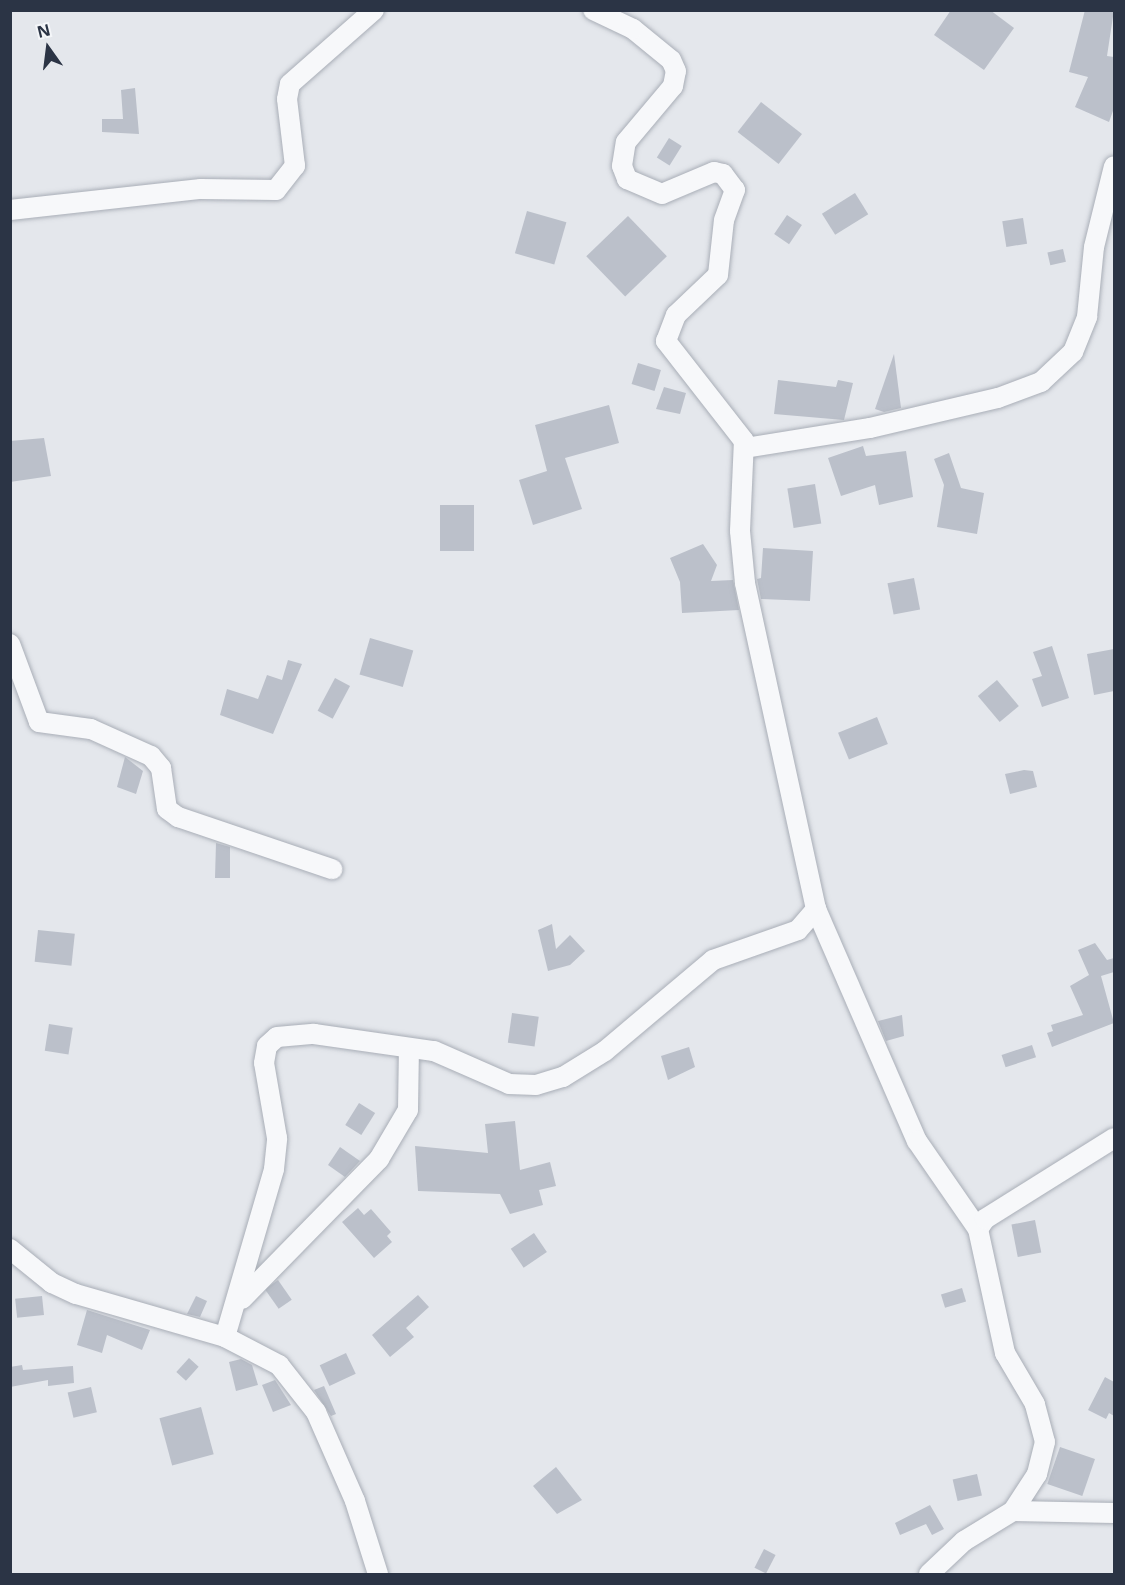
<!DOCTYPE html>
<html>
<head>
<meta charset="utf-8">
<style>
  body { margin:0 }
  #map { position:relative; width:1125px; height:1585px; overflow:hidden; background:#e4e7ec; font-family:"Open Sans",sans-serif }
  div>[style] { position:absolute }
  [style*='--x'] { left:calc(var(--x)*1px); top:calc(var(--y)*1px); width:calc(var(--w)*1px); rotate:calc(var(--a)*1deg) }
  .building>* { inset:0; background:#bbc0ca; transform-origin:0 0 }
  .roads { filter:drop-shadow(0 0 2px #a9aeb7) drop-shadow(0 0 2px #a9aeb7) }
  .minor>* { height:20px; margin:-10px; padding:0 10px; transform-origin:10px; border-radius:10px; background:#f7f8fa }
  span { translate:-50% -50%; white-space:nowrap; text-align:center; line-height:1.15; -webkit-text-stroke:5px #f4f6f9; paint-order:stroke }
  .frame { position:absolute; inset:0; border:12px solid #2b3445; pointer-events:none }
  .north { position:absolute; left:18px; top:18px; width:60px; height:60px; -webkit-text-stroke:4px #f4f6f9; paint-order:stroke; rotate:346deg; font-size:16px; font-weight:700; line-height:24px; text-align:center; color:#2b3445 }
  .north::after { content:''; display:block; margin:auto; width:21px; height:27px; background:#2b3445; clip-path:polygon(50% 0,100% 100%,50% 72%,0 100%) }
</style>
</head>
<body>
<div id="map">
  <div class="building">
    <div style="clip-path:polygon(951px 10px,990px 10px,1014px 28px,984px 70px,934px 35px)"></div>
    <div style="clip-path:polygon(1085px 10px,1114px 10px,1107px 56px,1114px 57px,1114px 108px,1109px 122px,1075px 107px,1088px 77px,1069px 72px)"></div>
    <div style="clip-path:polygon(135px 88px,139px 134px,102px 132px,102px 119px,123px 119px,121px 90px)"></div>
    <div style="left:761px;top:102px;width:52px;height:38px;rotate:38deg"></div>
    <div style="left:669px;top:138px;width:15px;height:23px;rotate:32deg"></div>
    <div style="left:855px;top:193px;width:25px;height:39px;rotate:58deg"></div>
    <div style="left:527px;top:211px;width:41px;height:44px;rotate:16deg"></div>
    <div style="left:787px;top:215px;width:18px;height:23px;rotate:34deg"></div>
    <div style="left:628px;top:216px;width:56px;height:58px;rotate:46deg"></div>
    <div style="left:1023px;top:218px;width:26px;height:21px;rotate:81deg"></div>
    <div style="left:1063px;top:249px;width:13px;height:16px;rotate:77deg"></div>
    <div style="clip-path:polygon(894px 354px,901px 408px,884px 412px,875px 409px)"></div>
    <div style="left:638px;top:363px;width:24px;height:22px;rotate:17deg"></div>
    <div style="clip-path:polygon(778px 380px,836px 387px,838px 380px,853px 383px,844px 420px,774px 414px)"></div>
    <div style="clip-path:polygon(664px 387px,686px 393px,680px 414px,656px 409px)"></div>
    <div style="clip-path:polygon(609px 405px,619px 443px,565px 458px,582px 509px,533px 525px,519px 480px,547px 471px,535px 425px)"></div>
    <div style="clip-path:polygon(44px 438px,51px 476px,10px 482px,10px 441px)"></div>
    <div style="clip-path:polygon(863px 446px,866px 456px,906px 451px,913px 497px,879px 505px,875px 485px,841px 496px,828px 458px)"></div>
    <div style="clip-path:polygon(949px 453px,961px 488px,984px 493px,977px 534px,937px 527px,944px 485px,934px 459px)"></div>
    <div style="left:815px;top:484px;width:40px;height:28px;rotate:81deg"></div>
    <div style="left:440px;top:505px;width:34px;height:46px"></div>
    <div style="clip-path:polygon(703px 544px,717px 565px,711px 581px,733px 580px,739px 610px,682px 613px,680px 582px,670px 558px)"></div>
    <div style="clip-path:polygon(763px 548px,813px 551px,810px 601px,761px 599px,757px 579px,761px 578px)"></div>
    <div style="left:914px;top:578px;width:32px;height:27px;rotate:79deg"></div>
    <div style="left:370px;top:638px;width:45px;height:38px;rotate:16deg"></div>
    <div style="clip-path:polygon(1052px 646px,1069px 698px,1042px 707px,1032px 679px,1042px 676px,1033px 652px)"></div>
    <div style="clip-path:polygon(1114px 649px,1114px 691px,1094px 695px,1087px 654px)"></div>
    <div style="clip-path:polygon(288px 660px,302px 664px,273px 734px,220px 715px,227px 689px,258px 699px,267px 675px,282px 680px)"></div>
    <div style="left:335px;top:678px;width:17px;height:37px;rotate:28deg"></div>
    <div style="left:997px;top:680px;width:34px;height:25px;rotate:50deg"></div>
    <div style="left:877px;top:717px;width:29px;height:42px;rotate:68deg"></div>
    <div style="clip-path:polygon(125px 757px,143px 771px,136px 794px,117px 787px)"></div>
    <div style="clip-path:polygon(1024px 770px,1033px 771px,1037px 787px,1010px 794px,1005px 774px)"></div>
    <div style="clip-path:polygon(216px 843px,230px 847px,230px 878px,215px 878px)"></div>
    <div style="clip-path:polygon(552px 924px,556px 949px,570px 935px,585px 951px,570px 965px,548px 971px,538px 930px)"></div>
    <div style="left:38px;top:930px;width:37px;height:32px;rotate:6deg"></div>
    <div style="clip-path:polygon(1095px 943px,1107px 960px,1114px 958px,1114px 972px,1101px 976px,1114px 1023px,1052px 1047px,1047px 1033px,1053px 1031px,1051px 1025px,1083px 1015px,1070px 986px,1089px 975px,1078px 950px)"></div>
    <div style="left:512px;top:1013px;width:27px;height:30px;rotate:8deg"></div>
    <div style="clip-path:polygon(902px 1015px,904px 1036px,886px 1041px,878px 1021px)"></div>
    <div style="left:49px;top:1024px;width:24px;height:27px;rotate:9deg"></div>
    <div style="left:1032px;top:1045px;width:13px;height:32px;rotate:72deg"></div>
    <div style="clip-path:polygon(689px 1047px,695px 1067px,668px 1080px,661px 1056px)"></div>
    <div style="left:359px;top:1103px;width:19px;height:26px;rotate:32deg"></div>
    <div style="clip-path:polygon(515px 1121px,520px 1170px,550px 1162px,556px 1186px,539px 1190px,543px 1205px,510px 1214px,500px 1194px,418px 1191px,415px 1146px,488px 1153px,485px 1124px)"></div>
    <div style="clip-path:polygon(340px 1147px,360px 1161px,345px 1177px,328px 1165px)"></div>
    <div style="clip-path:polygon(358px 1208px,364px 1215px,371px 1209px,391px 1232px,387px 1236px,392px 1242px,374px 1258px,342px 1222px)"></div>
    <div style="left:1035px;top:1220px;width:33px;height:24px;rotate:79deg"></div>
    <div style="left:534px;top:1233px;width:23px;height:28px;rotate:56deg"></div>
    <div style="left:278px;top:1280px;width:24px;height:16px;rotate:55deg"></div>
    <div style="left:962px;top:1288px;width:14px;height:22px;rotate:73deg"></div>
    <div style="clip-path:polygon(418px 1295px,429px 1307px,406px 1328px,414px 1337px,390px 1357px,372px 1335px)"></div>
    <div style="left:42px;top:1296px;width:19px;height:27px;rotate:84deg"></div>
    <div style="clip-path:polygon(196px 1296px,207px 1301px,200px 1317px,187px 1314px)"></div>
    <div style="clip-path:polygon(87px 1310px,150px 1330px,142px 1350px,107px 1335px,102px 1353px,77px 1345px)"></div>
    <div style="left:346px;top:1353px;width:23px;height:29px;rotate:65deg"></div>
    <div style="left:189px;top:1358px;width:13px;height:19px;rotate:42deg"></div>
    <div style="clip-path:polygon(241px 1359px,252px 1365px,258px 1385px,236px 1391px,229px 1362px)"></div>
    <div style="clip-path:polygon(22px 1365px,23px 1370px,73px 1366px,74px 1383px,48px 1386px,48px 1380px,10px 1387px,10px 1367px)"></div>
    <div style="clip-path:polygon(1105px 1377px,1114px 1382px,1114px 1416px,1109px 1413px,1106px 1419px,1088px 1410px)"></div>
    <div style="clip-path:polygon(275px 1380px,291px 1405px,273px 1412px,262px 1385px)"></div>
    <div style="clip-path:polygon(324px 1386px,336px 1414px,331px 1416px,314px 1390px)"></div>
    <div style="left:91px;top:1387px;width:26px;height:24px;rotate:77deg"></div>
    <div style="left:201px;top:1407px;width:49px;height:43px;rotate:75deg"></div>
    <div style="left:1060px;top:1447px;width:37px;height:39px;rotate:19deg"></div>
    <div style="clip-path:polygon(556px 1467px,582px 1500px,557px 1514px,533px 1486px)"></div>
    <div style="left:977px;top:1474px;width:22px;height:25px;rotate:77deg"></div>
    <div style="clip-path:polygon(930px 1505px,944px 1529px,932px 1535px,926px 1524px,900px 1535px,895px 1523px)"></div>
    <div style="left:764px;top:1549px;width:13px;height:21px;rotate:27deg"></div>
  </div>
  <div class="roads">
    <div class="minor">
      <div style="--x:10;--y:210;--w:192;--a:-6.3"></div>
      <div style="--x:201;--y:189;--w:75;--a:0.8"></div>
      <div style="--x:276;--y:190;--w:31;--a:-52"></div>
      <div style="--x:295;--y:166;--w:67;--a:-96.8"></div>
      <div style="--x:287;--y:99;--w:15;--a:-79"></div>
      <div style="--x:290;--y:84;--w:112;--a:-41.4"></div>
      <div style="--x:745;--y:448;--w:127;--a:-9.1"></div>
      <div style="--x:870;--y:428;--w:131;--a:-13.2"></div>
      <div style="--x:998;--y:398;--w:46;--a:-20.4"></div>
      <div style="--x:1041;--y:382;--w:44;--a:-43.2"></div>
      <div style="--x:1073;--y:352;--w:38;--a:-68"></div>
      <div style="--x:1087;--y:317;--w:70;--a:-84.3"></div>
      <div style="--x:1094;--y:247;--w:83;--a:-76.1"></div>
      <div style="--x:10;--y:644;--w:83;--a:69.6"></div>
      <div style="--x:39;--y:722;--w:52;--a:7.7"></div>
      <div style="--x:91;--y:729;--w:66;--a:24.2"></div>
      <div style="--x:151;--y:756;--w:16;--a:50"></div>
      <div style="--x:161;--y:768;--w:41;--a:81.7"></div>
      <div style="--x:167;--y:809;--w:14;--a:36"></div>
      <div style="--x:178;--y:817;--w:163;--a:18.7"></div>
      <div style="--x:816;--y:909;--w:253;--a:66.5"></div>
      <div style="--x:917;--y:1141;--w:107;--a:55.3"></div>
      <div style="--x:10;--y:1249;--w:54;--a:39"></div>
      <div style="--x:52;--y:1283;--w:26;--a:25"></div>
      <div style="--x:76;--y:1294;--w:155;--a:16.1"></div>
      <div style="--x:225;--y:1337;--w:61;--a:27.4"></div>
      <div style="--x:279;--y:1365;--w:60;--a:51.8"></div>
      <div style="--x:316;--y:1412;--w:97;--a:66.3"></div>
      <div style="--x:355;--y:1501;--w:77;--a:72.5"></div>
      <div style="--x:242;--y:1299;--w:196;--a:-45.6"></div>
      <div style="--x:379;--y:1159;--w:57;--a:-59.4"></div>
      <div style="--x:408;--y:1110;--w:61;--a:-89.1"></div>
      <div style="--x:225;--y:1337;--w:175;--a:-73.7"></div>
      <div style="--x:274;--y:1169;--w:31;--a:-84"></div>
      <div style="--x:277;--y:1138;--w:76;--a:-99.8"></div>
      <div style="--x:264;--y:1063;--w:17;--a:-80"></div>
      <div style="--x:267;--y:1046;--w:13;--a:-42"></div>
      <div style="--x:277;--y:1037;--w:37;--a:-5"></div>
      <div style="--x:314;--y:1034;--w:121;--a:8.1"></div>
      <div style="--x:434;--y:1051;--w:82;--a:23.7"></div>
      <div style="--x:509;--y:1084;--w:27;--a:2"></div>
      <div style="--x:536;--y:1085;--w:28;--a:-17"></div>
      <div style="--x:563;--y:1077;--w:49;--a:-31.8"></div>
      <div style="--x:605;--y:1051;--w:141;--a:-40.1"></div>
      <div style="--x:713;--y:960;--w:90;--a:-19.4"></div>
      <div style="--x:798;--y:930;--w:28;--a:-49"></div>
      <div style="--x:816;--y:909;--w:334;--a:-102.3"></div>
      <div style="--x:745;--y:583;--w:52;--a:-95.5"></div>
      <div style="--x:740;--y:531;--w:90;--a:-87.5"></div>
      <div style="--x:744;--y:441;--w:127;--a:-128"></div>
      <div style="--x:666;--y:341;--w:28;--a:-69"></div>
      <div style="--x:676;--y:315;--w:58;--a:-43.6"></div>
      <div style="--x:718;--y:275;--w:55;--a:-83.8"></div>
      <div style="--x:724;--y:220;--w:32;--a:-70"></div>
      <div style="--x:735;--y:190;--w:20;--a:-127"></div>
      <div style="--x:723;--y:174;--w:9;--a:-167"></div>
      <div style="--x:714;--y:172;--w:56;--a:157.1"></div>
      <div style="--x:662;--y:194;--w:38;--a:-157"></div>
      <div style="--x:627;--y:179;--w:14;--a:-111"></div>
      <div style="--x:622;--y:166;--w:24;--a:-81"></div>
      <div style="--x:626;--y:142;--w:73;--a:-50"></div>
      <div style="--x:673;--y:86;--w:15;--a:-79"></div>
      <div style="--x:676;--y:71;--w:12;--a:-114"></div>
      <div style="--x:671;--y:60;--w:49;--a:-140.8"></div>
      <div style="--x:633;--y:29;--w:44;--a:-154.6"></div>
      <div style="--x:1013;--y:1511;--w:44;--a:-57"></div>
      <div style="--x:1037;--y:1474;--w:33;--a:-76"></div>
      <div style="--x:1045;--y:1442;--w:39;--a:-105"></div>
      <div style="--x:1035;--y:1404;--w:59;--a:-120.5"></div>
      <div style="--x:1005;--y:1353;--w:127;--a:-102.3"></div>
      <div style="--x:978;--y:1229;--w:12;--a:-55"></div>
      <div style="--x:985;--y:1219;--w:152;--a:-32.1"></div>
      <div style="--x:929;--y:1574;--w:48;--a:-43.3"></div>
      <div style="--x:964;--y:1541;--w:57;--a:-31.5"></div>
      <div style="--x:1013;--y:1511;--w:101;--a:1.1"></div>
    </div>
  </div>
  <div class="frame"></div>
  <div class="north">N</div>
</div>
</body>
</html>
